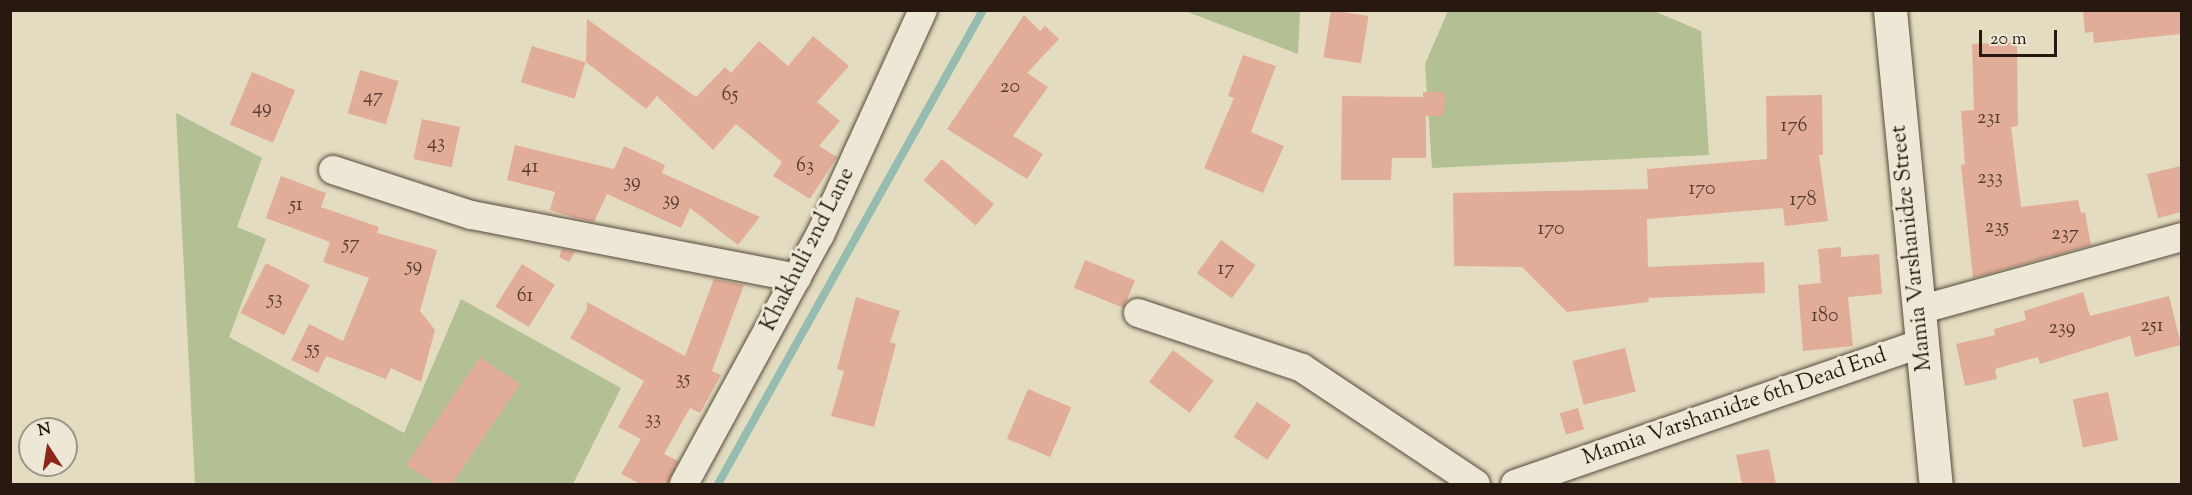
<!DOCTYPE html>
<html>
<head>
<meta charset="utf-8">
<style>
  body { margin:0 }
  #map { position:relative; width:2192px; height:495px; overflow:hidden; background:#e4dcc0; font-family:"Sorts Mill Goudy",serif }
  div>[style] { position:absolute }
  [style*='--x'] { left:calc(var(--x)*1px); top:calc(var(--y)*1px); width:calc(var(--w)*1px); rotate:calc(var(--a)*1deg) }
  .green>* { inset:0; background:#b2c093 }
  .stream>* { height:8px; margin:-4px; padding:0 4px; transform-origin:4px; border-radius:4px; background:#95bcb0 }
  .building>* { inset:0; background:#e2ad98; transform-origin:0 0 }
  .roads { filter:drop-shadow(0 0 2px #56493c) drop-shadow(0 0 2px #56493c) }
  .minor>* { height:28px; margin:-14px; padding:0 14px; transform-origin:14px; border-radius:14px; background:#ede8d6 }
  .tertiary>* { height:33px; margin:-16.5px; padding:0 16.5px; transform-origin:16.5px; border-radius:16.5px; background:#ede8d6 }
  span { translate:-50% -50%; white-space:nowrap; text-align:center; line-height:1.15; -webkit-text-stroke:6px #ede8d6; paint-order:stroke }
  .number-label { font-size:20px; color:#563d32 }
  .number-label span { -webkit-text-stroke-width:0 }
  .street-label { font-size:22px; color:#271810 }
  .frame { position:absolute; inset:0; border:12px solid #271810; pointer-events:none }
  .north { position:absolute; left:18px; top:417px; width:60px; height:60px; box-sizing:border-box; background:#ede8d6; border:2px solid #9e9587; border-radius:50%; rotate:348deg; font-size:16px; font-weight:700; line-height:24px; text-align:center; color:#271810 }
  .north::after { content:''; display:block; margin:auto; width:21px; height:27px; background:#8f2418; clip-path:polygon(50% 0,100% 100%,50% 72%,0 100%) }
  .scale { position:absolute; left:1979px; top:30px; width:78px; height:27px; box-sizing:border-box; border:3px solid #271810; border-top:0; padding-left:8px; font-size:18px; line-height:21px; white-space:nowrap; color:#271810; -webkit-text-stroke:4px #ede8d6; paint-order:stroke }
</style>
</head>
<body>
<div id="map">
  <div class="green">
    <div style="clip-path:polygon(1185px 11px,1300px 11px,1298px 54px)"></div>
    <div style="clip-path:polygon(1448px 11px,1654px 11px,1701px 31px,1709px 155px,1432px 168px,1425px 64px)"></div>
    <div style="clip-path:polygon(176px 113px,262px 158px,237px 227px,266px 239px,229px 337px,404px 433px,461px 299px,621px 388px,573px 484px,195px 484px)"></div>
  </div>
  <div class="stream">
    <div style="--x:718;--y:484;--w:543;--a:-60.79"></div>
  </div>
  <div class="building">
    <div style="left:1331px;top:10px;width:38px;height:48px;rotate:9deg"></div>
    <div style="clip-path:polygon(2099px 10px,2181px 10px,2181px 34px,2094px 43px,2093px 32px,2085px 33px,2083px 12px)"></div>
    <div style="clip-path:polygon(1024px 15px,1040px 31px,1045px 26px,1059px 39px,1027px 73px,1048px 87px,1013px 136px,1043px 154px,1027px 179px,947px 129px)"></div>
    <div style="clip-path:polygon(587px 19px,696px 97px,725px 67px,731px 73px,759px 41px,788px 66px,813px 36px,849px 66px,817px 102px,840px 121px,819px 146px,837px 157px,810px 199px,773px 176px,782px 162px,736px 124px,713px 150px,657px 96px,646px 109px,586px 62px)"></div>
    <div style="clip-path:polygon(2017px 42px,2018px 126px,2011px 127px,2021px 207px,2078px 200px,2081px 213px,2085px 212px,2091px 245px,1973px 278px,1961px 165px,1965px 164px,1961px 111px,1974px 110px,1972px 44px)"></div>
    <div style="left:532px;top:46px;width:56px;height:38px;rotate:17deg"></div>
    <div style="clip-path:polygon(1243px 55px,1276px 66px,1251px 132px,1284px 146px,1263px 193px,1204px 168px,1234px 98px,1228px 96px)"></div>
    <div style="left:360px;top:70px;width:40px;height:45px;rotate:16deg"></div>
    <div style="left:252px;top:72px;width:47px;height:57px;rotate:23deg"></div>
    <div style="clip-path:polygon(1423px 92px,1445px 92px,1444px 116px,1426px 116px,1426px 158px,1392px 158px,1391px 180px,1341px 180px,1342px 96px,1423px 97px)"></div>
    <div style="clip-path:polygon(1822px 95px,1823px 155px,1819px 155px,1828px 221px,1785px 226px,1783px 208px,1647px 219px,1648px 267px,1764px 262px,1765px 293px,1648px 298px,1649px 302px,1567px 312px,1522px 267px,1454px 266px,1453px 193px,1648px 189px,1647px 169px,1767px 159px,1766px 96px)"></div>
    <div style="left:422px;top:119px;width:39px;height:41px;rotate:12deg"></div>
    <div style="clip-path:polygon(515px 145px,614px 169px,624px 146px,665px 165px,662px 173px,760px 217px,738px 245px,690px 208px,681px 228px,607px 194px,594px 222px,575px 218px,550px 210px,555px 192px,507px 180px)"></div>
    <div style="left:942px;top:159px;width:69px;height:28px;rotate:41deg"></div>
    <div style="clip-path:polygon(2181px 166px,2181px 212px,2158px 218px,2147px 174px)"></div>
    <div style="clip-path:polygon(281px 176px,326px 193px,321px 207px,379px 227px,377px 233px,437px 250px,420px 311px,435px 330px,421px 382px,391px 368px,386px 379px,326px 356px,318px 373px,291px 360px,309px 324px,343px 341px,369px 278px,323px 262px,330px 242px,266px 218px)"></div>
    <div style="left:1221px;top:240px;width:43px;height:41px;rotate:36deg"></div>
    <div style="clip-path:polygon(1841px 247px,1841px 257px,1879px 254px,1882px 294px,1848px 297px,1853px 346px,1803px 351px,1798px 285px,1821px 283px,1818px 249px)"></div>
    <div style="clip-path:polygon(562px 249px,575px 252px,569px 262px,559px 257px)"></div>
    <div style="left:1085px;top:260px;width:54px;height:30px;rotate:22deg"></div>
    <div style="left:266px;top:263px;width:49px;height:56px;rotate:27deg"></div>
    <div style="left:522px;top:264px;width:39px;height:50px;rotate:32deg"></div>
    <div style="clip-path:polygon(714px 279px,744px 285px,712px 371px,721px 375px,700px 413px,690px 408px,664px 454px,678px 461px,668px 484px,640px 484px,621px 474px,641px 439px,618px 427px,644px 381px,570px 338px,587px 309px,587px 302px,685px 356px)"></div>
    <div style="clip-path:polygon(2083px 292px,2090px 316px,2169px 296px,2181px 345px,2135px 357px,2130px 336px,2040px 364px,2038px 357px,1995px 369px,1997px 379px,1965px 386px,1956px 344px,1995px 335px,1994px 329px,2026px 320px,2024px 311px)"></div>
    <div style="clip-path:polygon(856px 297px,900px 311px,890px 342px,896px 344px,874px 427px,831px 416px,844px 371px,837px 369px)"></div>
    <div style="left:1625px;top:348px;width:45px;height:54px;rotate:76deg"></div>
    <div style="left:1173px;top:350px;width:51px;height:40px;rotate:37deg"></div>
    <div style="clip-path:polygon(480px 357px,520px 384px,452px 484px,436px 484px,406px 465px)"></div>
    <div style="left:1028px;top:389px;width:47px;height:54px;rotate:23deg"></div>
    <div style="left:2108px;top:392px;width:49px;height:36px;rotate:78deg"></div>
    <div style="left:1257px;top:402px;width:41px;height:42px;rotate:34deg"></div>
    <div style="left:1578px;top:408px;width:22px;height:19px;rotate:74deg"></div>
    <div style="clip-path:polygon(1769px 449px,1776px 484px,1742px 484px,1736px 455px)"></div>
  </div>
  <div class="roads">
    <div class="minor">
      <div style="--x:333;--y:170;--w:145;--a:18.1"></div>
      <div style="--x:471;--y:215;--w:332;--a:10.9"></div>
      <div style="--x:1919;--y:310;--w:273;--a:-15.5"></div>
      <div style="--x:1138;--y:313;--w:173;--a:18.5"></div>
      <div style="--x:1302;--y:368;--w:209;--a:33.7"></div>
      <div style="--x:684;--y:484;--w:284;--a:-61.4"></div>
      <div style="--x:820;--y:235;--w:247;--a:-65.4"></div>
      <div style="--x:1515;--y:484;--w:431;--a:-19.1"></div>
    </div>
    <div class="tertiary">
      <div style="--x:1890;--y:10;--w:476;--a:84.5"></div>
    </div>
  </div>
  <div class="number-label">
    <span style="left:1010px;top:87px">20</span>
    <span style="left:730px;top:95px">65</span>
    <span style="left:373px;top:97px">47</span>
    <span style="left:262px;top:108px">49</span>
    <span style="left:1989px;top:118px">231</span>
    <span style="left:1794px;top:126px">176</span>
    <span style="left:436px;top:143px">43</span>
    <span style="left:805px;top:166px">63</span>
    <span style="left:530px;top:167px">41</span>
    <span style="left:1990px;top:178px">233</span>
    <span style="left:632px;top:182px">39</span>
    <span style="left:1702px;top:189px">170</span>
    <span style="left:671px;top:200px">39</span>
    <span style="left:1803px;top:200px">178</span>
    <span style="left:296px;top:205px">51</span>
    <span style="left:1997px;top:227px">235</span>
    <span style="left:1551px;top:229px">170</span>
    <span style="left:2065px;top:234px">237</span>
    <span style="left:351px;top:244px">57</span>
    <span style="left:414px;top:266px">59</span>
    <span style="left:1226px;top:269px">17</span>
    <span style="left:525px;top:296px">61</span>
    <span style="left:275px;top:299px">53</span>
    <span style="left:1825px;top:316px">180</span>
    <span style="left:2152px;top:326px">251</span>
    <span style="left:2062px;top:328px">239</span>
    <span style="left:313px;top:349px">55</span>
    <span style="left:683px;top:379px">35</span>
    <span style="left:653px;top:419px">33</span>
  </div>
  <div class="street-label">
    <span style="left:1913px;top:248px;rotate:-96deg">Mamia Varshanidze Street</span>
    <span style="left:809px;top:250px;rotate:-63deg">Khakhuli 2nd Lane</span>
    <span style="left:1735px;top:408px;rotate:-19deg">Mamia Varshanidze 6th Dead End</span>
  </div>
  <div class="frame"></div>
  <div class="north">N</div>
  <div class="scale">20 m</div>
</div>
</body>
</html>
